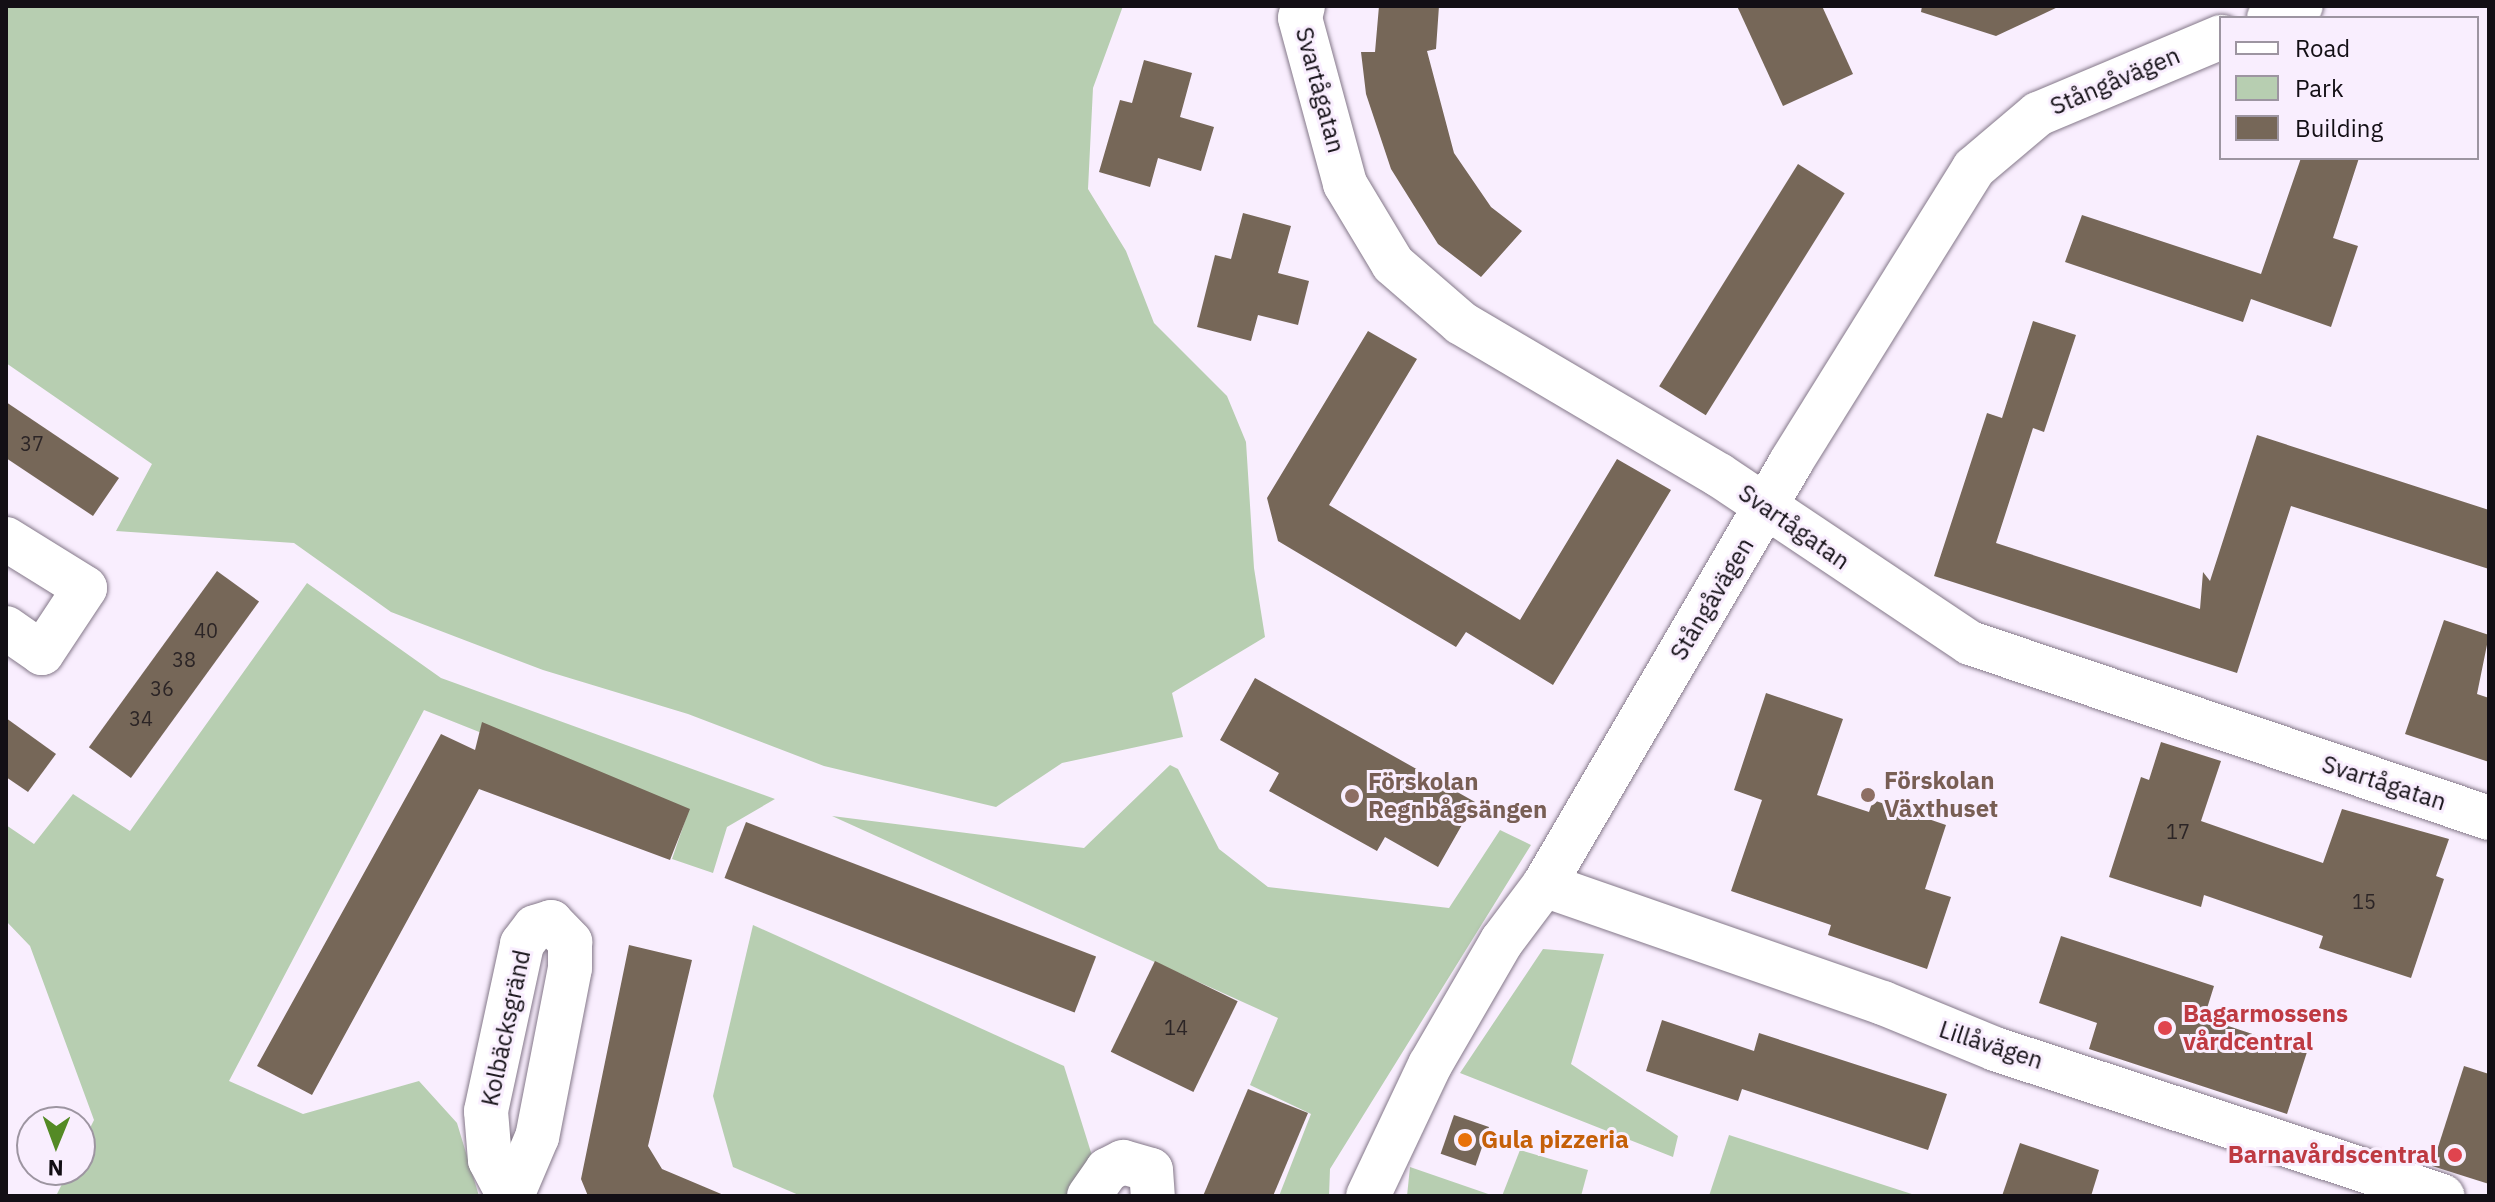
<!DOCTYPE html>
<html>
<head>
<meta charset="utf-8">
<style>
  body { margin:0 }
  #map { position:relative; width:2495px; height:1202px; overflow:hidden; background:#f9eefe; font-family:"IBM Plex Sans",sans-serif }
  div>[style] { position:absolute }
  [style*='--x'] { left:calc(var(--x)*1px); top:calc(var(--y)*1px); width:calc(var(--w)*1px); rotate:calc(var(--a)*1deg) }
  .green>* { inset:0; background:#b7ceb1 }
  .building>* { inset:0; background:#766758; transform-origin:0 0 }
  .roads { filter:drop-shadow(0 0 2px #847889) drop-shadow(0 0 2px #847889) }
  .minor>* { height:44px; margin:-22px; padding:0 22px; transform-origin:22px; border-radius:22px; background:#fff }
  .dots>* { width:22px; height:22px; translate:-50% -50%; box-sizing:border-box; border:4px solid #f9eefe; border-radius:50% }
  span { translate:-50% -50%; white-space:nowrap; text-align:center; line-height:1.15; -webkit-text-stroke:6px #f9eefe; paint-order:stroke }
  .number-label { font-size:20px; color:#2c2526 }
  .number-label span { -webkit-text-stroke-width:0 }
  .street-label { font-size:24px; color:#130f15 }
  .education-label { font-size:24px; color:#785e54; font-weight:700 }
  .left { translate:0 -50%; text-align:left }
  .health-label { font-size:24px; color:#be3a42; font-weight:700 }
  .right { translate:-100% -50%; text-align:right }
  .food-label { font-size:24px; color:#c56008; font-weight:700 }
  .frame { position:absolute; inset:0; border:8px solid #130f15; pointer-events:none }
  .legend { position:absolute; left:2219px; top:16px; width:260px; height:144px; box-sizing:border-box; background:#f9eefe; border:2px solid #9d95a1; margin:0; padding:10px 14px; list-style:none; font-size:24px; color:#130f15 }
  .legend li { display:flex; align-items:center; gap:16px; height:40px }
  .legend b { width:40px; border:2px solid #9d95a1 }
  .north { position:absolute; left:16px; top:1106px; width:80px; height:80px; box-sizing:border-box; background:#f9eefe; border:2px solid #9d95a1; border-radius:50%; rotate:181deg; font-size:22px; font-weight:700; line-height:32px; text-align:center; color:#130f15 }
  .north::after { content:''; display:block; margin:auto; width:28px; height:36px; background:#548a25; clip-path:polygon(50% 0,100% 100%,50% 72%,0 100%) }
</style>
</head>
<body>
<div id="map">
  <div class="green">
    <div style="clip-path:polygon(6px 6px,1123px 6px,1093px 88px,1088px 189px,1126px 251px,1154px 323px,1227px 396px,1246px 442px,1254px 568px,1265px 637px,1172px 693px,1183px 737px,1062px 763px,996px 807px,824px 766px,688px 714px,543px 670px,391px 612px,294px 543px,116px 531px,152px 464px,6px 363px)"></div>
    <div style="clip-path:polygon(307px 583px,441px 678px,775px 799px,727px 827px,713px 873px,672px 859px,687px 815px,424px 710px,229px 1081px,303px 1114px,419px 1081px,457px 1123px,479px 1196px,56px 1196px,69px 1170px,80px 1170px,80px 1148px,94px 1120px,30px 946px,6px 921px,6px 825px,34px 844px,73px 794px,130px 831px)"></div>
    <div style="clip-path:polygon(1170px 765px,1178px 769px,1219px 849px,1268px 887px,1449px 908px,1500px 830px,1531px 845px,1330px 1169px,1329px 1196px,1279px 1196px,1311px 1114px,1250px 1085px,1278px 1018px,832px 816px,1084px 848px)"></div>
    <div style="clip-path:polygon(753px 925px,1064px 1066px,1094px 1162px,1080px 1196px,801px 1196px,733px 1167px,713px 1096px)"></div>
    <div style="clip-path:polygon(1543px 949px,1604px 954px,1571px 1064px,1678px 1136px,1673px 1157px,1460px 1073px)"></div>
    <div style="clip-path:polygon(1729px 1135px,1918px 1196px,1709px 1196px)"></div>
    <div style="clip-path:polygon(1520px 1150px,1588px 1170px,1581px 1196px,1502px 1196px)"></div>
    <div style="clip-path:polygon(1410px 1167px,1494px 1196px,1407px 1196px)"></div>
  </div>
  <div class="building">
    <div style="clip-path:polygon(1379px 6px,1439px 6px,1436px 49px,1427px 51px,1454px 153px,1491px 207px,1522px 231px,1481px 277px,1438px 244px,1391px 169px,1366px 94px,1361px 52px,1375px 52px)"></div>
    <div style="clip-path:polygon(1737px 6px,1822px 6px,1853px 74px,1783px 106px)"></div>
    <div style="clip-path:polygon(1922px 6px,2060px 6px,1996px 36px,1921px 12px)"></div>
    <div style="clip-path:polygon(1144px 60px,1192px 73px,1180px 117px,1214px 127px,1201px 171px,1158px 158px,1150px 187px,1099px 172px,1120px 100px,1132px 103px)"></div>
    <div style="clip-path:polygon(2301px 158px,2359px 158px,2333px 238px,2358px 246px,2331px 327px,2251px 299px,2243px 322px,2065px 262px,2082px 215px,2261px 274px)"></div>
    <div style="left:1798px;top:164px;width:55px;height:262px;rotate:32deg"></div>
    <div style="clip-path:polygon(1243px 213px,1291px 226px,1278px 273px,1309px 281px,1298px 325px,1258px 315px,1251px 341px,1197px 327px,1215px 255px,1231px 259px)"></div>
    <div style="clip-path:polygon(2033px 321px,2076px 335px,2044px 432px,2033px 428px,1996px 543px,2200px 609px,2203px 572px,2210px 581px,2257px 435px,2489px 510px,2489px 569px,2291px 506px,2237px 673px,1934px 576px,1987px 413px,2002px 418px)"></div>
    <div style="clip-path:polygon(1368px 331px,1417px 359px,1329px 505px,1520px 620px,1617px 459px,1671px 490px,1553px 685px,1466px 632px,1456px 647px,1278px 541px,1267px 498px)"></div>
    <div style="clip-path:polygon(6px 402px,119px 478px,93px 516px,6px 458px)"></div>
    <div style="left:217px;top:571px;width:52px;height:218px;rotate:36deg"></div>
    <div style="clip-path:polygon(2444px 620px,2489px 635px,2477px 694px,2489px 698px,2489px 762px,2405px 734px)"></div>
    <div style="clip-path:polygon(1255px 678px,1475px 802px,1438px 867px,1385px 837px,1377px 851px,1269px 791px,1279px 773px,1220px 740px)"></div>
    <div style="clip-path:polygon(1766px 693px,1843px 719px,1817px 795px,1869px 812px,1873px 800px,1946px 825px,1925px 889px,1951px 897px,1927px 969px,1828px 935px,1831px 925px,1731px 891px,1762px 800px,1734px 790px)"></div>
    <div style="clip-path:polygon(6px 718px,56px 754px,28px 792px,6px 777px)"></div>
    <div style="clip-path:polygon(482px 722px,690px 809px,670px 860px,479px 789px,312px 1095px,257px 1066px,441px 734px,475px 750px)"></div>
    <div style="clip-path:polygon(2161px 742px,2221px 761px,2201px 821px,2264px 843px,2323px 863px,2342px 809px,2449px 839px,2436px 876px,2444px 879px,2411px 978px,2319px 948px,2323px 936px,2204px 895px,2201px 907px,2109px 877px,2141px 777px,2149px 780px)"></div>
    <div style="left:746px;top:822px;width:375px;height:60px;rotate:21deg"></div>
    <div style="clip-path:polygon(2061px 936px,2214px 986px,2204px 1018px,2307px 1052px,2287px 1114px,2089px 1049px,2097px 1023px,2039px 1003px)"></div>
    <div style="clip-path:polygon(629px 945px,692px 960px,648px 1146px,662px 1169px,726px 1196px,588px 1196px,581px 1179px)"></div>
    <div style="left:1155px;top:961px;width:92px;height:101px;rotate:26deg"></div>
    <div style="clip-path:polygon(1662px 1020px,1754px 1051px,1759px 1033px,1947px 1094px,1928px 1150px,1742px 1089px,1738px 1101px,1646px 1071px)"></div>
    <div style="clip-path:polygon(2464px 1066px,2489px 1074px,2489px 1184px,2432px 1166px)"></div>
    <div style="clip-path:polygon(1248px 1089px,1308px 1113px,1273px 1196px,1203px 1196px)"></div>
    <div style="left:1454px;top:1115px;width:37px;height:41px;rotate:19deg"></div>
    <div style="clip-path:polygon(2020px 1143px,2099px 1170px,2091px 1196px,2002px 1196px)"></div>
  </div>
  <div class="roads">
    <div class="minor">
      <div style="--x:1303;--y:6;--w:12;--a:104"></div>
      <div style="--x:1300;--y:18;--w:172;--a:74.8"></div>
      <div style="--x:1345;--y:184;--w:93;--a:59"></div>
      <div style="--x:1393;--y:264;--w:90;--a:40.9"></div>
      <div style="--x:1461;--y:323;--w:299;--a:30.5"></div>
      <div style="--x:1719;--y:475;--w:302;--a:33.8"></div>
      <div style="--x:1970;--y:643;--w:548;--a:18.63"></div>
      <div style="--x:2269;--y:18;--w:34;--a:-21"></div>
      <div style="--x:6;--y:539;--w:93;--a:31.8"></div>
      <div style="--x:85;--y:588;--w:78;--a:123.5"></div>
      <div style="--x:42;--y:653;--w:44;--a:-145.2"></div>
      <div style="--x:1544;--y:885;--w:359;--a:19.2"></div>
      <div style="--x:1883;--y:1003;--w:121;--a:22.3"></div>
      <div style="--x:1995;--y:1049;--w:471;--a:18.2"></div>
      <div style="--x:509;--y:1196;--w:41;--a:-117.8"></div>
      <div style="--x:490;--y:1160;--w:49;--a:-94.7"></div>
      <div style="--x:486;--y:1111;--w:171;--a:-77.8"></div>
      <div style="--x:522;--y:944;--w:21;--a:-53"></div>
      <div style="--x:535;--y:927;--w:17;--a:-17"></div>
      <div style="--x:551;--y:922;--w:28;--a:46"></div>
      <div style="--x:570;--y:942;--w:26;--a:90"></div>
      <div style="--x:570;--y:968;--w:172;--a:101"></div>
      <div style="--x:537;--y:1137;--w:64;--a:113"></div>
      <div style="--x:1089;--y:1196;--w:32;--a:-55"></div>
      <div style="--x:1107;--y:1170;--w:18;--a:-27"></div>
      <div style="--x:1123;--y:1162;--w:29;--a:16"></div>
      <div style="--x:1151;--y:1170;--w:26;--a:86"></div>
      <div style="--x:1368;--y:1196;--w:145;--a:-64.7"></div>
      <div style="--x:1430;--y:1065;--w:143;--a:-59.9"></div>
      <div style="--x:1502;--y:941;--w:70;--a:-53.1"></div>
      <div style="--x:1544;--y:885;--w:490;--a:-59.7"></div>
      <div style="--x:1791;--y:462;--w:346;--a:-58.1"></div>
      <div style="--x:1974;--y:168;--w:84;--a:-40.2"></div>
      <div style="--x:2038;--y:114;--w:199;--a:-22.8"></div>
    </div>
  </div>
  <div class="dots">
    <div style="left:1868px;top:795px;background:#8d6e63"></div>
    <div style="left:1352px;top:796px;background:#8d6e63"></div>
    <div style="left:2165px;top:1028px;background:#e0444e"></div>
    <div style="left:1465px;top:1140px;background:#e8710a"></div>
    <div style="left:2455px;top:1155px;background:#e0444e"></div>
  </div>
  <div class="number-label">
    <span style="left:32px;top:443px">37</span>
    <span style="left:206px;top:630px">40</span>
    <span style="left:184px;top:659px">38</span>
    <span style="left:162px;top:688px">36</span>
    <span style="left:141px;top:718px">34</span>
    <span style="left:2178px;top:831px">17</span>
    <span style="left:2364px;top:901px">15</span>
    <span style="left:1176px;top:1027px">14</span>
  </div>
  <div class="street-label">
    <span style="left:2115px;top:81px;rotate:-23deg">Stångåvägen</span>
    <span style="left:1320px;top:90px;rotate:75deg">Svartågatan</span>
    <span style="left:1794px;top:527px;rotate:35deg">Svartågatan</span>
    <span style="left:1712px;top:599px;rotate:-59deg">Stångåvägen</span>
    <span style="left:2384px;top:783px;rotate:18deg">Svartågatan</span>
    <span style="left:506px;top:1028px;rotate:-78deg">Kolbäcksgränd</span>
    <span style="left:1991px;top:1045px;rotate:18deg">Lillåvägen</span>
  </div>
  <div class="education-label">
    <span class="left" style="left:1884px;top:795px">Förskolan<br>Växthuset</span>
    <span class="left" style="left:1368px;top:796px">Förskolan<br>Regnbågsängen</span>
  </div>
  <div class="health-label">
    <span class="left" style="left:2183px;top:1028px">Bagarmossens<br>vårdcentral</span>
    <span class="right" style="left:2437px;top:1155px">Barnavårdscentral</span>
  </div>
  <div class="food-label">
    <span class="left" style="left:1481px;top:1140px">Gula pizzeria</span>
  </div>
  <div class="frame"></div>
  <ul class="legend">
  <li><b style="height:10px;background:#fff"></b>Road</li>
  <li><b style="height:22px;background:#b7ceb1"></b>Park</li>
  <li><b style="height:22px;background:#766758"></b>Building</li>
  </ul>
  <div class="north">N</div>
</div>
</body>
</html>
